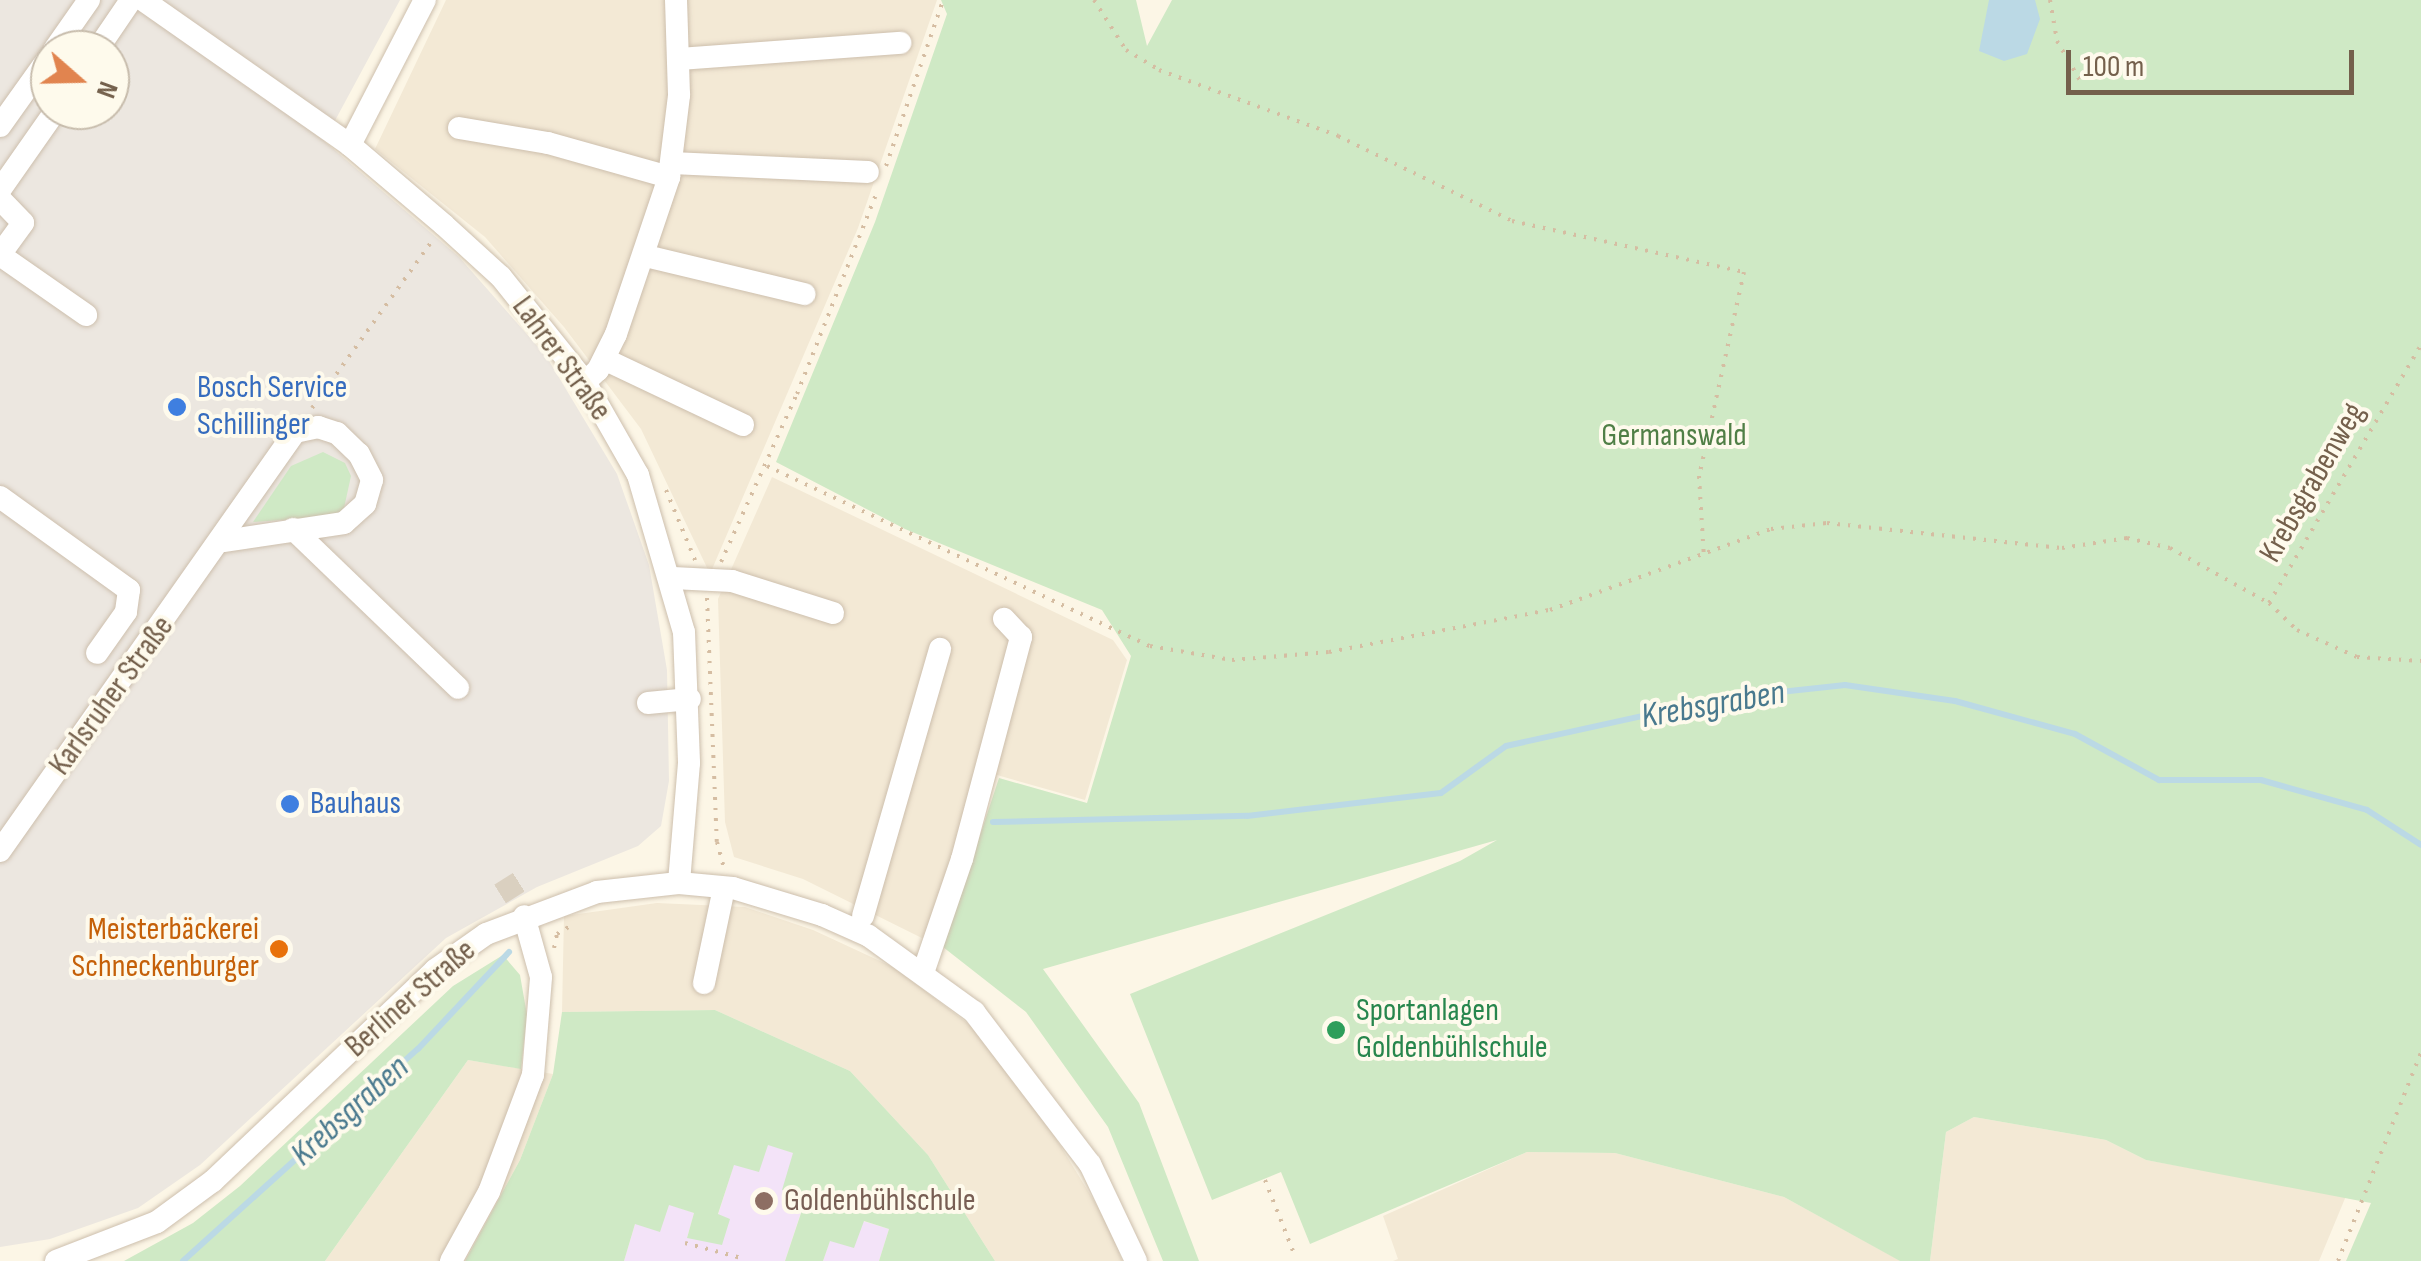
<!DOCTYPE html>
<html>
<head>
<meta charset="utf-8">
<style>
  body { margin:0 }
  #map { position:relative; width:2421px; height:1261px; overflow:hidden; background:#fcf6e6; font-family:"Sofia Sans Condensed",sans-serif }
  div>[style] { position:absolute }
  [style*='--x'] { left:calc(var(--x)*1px); top:calc(var(--y)*1px); width:calc(var(--w)*1px); rotate:calc(var(--a)*1deg) }
  .residential>* { inset:0; background:#f3e9d5 }
  .industrial>* { inset:0; background:#ece7e0 }
  .education>* { inset:0; background:#f3e3f8 }
  .green>* { inset:0; background:#cfe9c5 }
  .water>* { inset:0; background:#bbd9e5 }
  .stream>* { height:6px; margin:-3px; padding:0 3px; transform-origin:3px; border-radius:3px; background:#bbd9e5 }
  .minor-tunnel>* { height:22px; margin-top:-11px; transform-origin:0; background:repeating-linear-gradient(90deg,#dad0c0 0 22px,transparent 0 33px) }
  .path>* { height:4px; margin-top:-2px; transform-origin:0; background:repeating-linear-gradient(90deg,#d5bda2 0 2.5px,transparent 0 10.5px) }
  .roads { filter:drop-shadow(0 0 2px #cdbfad) drop-shadow(0 0 2px #cdbfad) }
  .minor>* { height:22px; margin:-11px; padding:0 11px; transform-origin:11px; border-radius:11px; background:#fff }
  .dots>* { width:28px; height:28px; translate:-50% -50%; box-sizing:border-box; border:5px solid #fefaec; border-radius:50% }
  span { translate:-50% -50%; white-space:nowrap; text-align:center; line-height:1.15; -webkit-text-stroke:8px #fefaec; paint-order:stroke }
  .street-label { font-size:32px; color:#74604c }
  .shop-label { font-size:32px; color:#366cbe }
  .left { translate:0 -50%; text-align:left }
  .park-label { font-size:32px; color:#507f46 }
  .food-label { font-size:32px; color:#c56008 }
  .right { translate:-100% -50%; text-align:right }
  .leisure-label { font-size:32px; color:#27864d }
  .education-label { font-size:32px; color:#785e54 }
  .water-label { font-size:35px; color:#49798e; font-style:italic }
  .north { position:absolute; left:30px; top:30px; width:100px; height:100px; box-sizing:border-box; background:#fefaec; border:2px solid #c7bcac; border-radius:50%; rotate:110deg; font-size:28px; font-weight:700; line-height:40px; text-align:center; color:#74604c }
  .north::after { content:''; display:block; margin:auto; width:35px; height:45px; background:#e1844f; clip-path:polygon(50% 0,100% 100%,50% 72%,0 100%) }
  .scale { position:absolute; left:2066px; top:50px; width:288px; height:45px; box-sizing:border-box; border:5px solid #74604c; border-top:0; padding-left:12px; font-size:30px; line-height:35px; white-space:nowrap; color:#74604c; -webkit-text-stroke:8px #fefaec; paint-order:stroke }
</style>
</head>
<body>
<div id="map">
  <div class="residential">
    <div style="clip-path:polygon(446px 0,937px 0,858px 228px,710px 574px,641px 429px,564px 327px,485px 237px,375px 149px)"></div>
    <div style="clip-path:polygon(772px 477px,1113px 640px,1127px 660px,1085px 800px,997px 775px,940px 947px,803px 879px,734px 857px,725px 822px,718px 599px)"></div>
    <div style="clip-path:polygon(657px 903px,745px 907px,813px 930px,895px 968px,971px 1026px,1036px 1106px,1110px 1227px,1122px 1261px,995px 1261px,928px 1155px,850px 1071px,715px 1010px,562px 1012px,564px 916px)"></div>
    <div style="clip-path:polygon(468px 1060px,553px 1074px,520px 1160px,465px 1261px,325px 1261px)"></div>
    <div style="clip-path:polygon(1974px 1117px,2106px 1140px,2146px 1160px,2346px 1196px,2319px 1261px,1930px 1261px,1946px 1132px)"></div>
    <div style="clip-path:polygon(1527px 1152px,1615px 1153px,1784px 1197px,1901px 1261px,1393px 1261px,1398px 1259px,1383px 1216px)"></div>
  </div>
  <div class="industrial">
    <div style="clip-path:polygon(evenodd,0 0,400px 0,324px 141px,459px 257px,546px 356px,617px 474px,649px 565px,667px 670px,669px 781px,661px 826px,638px 846px,537px 887px,446px 938px,200px 1165px,138px 1208px,50px 1239px,0 1247px,0 0,50px 50px,110px 50px,110px 110px,50px 110px,50px 50px)"></div>
  </div>
  <div class="education">
    <div style="clip-path:polygon(768px 1144px,793px 1153px,806px 1197px,785px 1261px,624px 1261px,635px 1224px,668px 1204px,694px 1213px,687px 1238px,718px 1215px,734px 1164px)"></div>
    <div style="clip-path:polygon(863px 1221px,889px 1229px,879px 1261px,823px 1261px,830px 1240px)"></div>
  </div>
  <div class="green">
    <div style="clip-path:polygon(941px 0,1136px 0,1147px 46px,1172px 0,2421px 0,2421px 1261px,2346px 1261px,2371px 1203px,2146px 1160px,2106px 1140px,1974px 1117px,1946px 1132px,1930px 1261px,1900px 1261px,1784px 1197px,1615px 1153px,1527px 1152px,1310px 1244px,1281px 1172px,1212px 1200px,1130px 994px,1460px 861px,1497px 840px,1043px 969px,1139px 1103px,1199px 1261px,1163px 1261px,1108px 1127px,1026px 1012px,943px 947px,999px 778px,1087px 803px,1131px 656px,1102px 610px,905px 529px,776px 462px,875px 222px,947px 14px)"></div>
    <div style="clip-path:polygon(323px 452px,345px 463px,351px 476px,344px 508px,336px 516px,253px 522px,291px 466px)"></div>
    <div style="clip-path:polygon(503px 955px,520px 975px,527px 1015px,521px 1069px,468px 1060px,325px 1261px,124px 1261px,193px 1223px,240px 1186px,453px 986px)"></div>
    <div style="clip-path:polygon(715px 1010px,850px 1071px,928px 1155px,995px 1261px,879px 1261px,889px 1229px,864px 1221px,854px 1248px,830px 1241px,823px 1261px,785px 1261px,806px 1198px,782px 1190px,793px 1153px,768px 1145px,759px 1172px,734px 1165px,718px 1214px,730px 1219px,722px 1245px,687px 1238px,694px 1213px,669px 1205px,660px 1232px,635px 1224px,624px 1261px,465px 1261px,520px 1160px,553px 1074px,562px 1012px)"></div>
  </div>
  <div class="water">
    <div style="clip-path:polygon(1989px 0,2035px 0,2040px 19px,2027px 54px,2004px 61px,1979px 51px)"></div>
  </div>
  <div class="stream">
    <div style="--x:993;--y:822;--w:254;--a:-1.4"></div>
    <div style="--x:1247;--y:816;--w:195;--a:-6.8"></div>
    <div style="--x:1441;--y:793;--w:80;--a:-35.9"></div>
    <div style="--x:1506;--y:746;--w:224;--a:-12.4"></div>
    <div style="--x:1725;--y:698;--w:121;--a:-6.2"></div>
    <div style="--x:1845;--y:685;--w:111;--a:8.3"></div>
    <div style="--x:1955;--y:701;--w:124;--a:15.4"></div>
    <div style="--x:2075;--y:734;--w:96;--a:28.7"></div>
    <div style="--x:2159;--y:780;--w:102;--a:0"></div>
    <div style="--x:2261;--y:780;--w:110;--a:15.8"></div>
    <div style="--x:2367;--y:810;--w:64;--a:32.9"></div>
    <div style="--x:183;--y:1261;--w:316;--a:-42.1"></div>
    <div style="--x:418;--y:1049;--w:133;--a:-46.8"></div>
  </div>
  <div class="minor-tunnel">
    <div style="--x:500;--y:894;--w:32;--a:-32"></div>
  </div>
  <div class="path">
    <div style="--x:1094;--y:0;--w:59;--a:57.4"></div>
    <div style="--x:1126;--y:50;--w:39;--a:31"></div>
    <div style="--x:1159;--y:70;--w:191;--a:20.2"></div>
    <div style="--x:1338;--y:136;--w:194;--a:26"></div>
    <div style="--x:1512;--y:221;--w:238;--a:12.4"></div>
    <div style="--x:1744;--y:272;--w:209;--a:102.4"></div>
    <div style="--x:1699;--y:476;--w:81;--a:86.5"></div>
    <div style="--x:2050;--y:0;--w:42;--a:80.3"></div>
    <div style="--x:2057;--y:41;--w:48;--a:59.7"></div>
    <div style="--x:886;--y:166;--w:176;--a:-71"></div>
    <div style="--x:312;--y:408;--w:206;--a:-54.3"></div>
    <div style="--x:767;--y:466;--w:423;--a:25.2"></div>
    <div style="--x:1150;--y:646;--w:83;--a:9.7"></div>
    <div style="--x:1232;--y:660;--w:97;--a:-4.7"></div>
    <div style="--x:1329;--y:652;--w:225;--a:-10.8"></div>
    <div style="--x:1550;--y:610;--w:235;--a:-20.1"></div>
    <div style="--x:1771;--y:529;--w:56;--a:-6.1"></div>
    <div style="--x:1827;--y:523;--w:236;--a:6.1"></div>
    <div style="--x:2062;--y:548;--w:66;--a:-8.7"></div>
    <div style="--x:2127;--y:538;--w:44;--a:13.1"></div>
    <div style="--x:2170;--y:548;--w:113;--a:29.1"></div>
    <div style="--x:2269;--y:603;--w:39;--a:44"></div>
    <div style="--x:2297;--y:630;--w:66;--a:24.2"></div>
    <div style="--x:2357;--y:657;--w:64;--a:3.6"></div>
    <div style="--x:666;--y:490;--w:76;--a:67.5"></div>
    <div style="--x:721;--y:562;--w:184;--a:-65.7"></div>
    <div style="--x:797;--y:394;--w:220;--a:-68.4"></div>
    <div style="--x:707;--y:598;--w:244;--a:87.7"></div>
    <div style="--x:717;--y:842;--w:27;--a:75"></div>
    <div style="--x:2269;--y:603;--w:299;--a:-59.5"></div>
    <div style="--x:554;--y:948;--w:14;--a:-78"></div>
    <div style="--x:557;--y:934;--w:17;--a:-31"></div>
    <div style="--x:1265;--y:1180;--w:82;--a:68.5"></div>
    <div style="--x:685;--y:1243;--w:62;--a:14.9"></div>
    <div style="--x:2338;--y:1261;--w:225;--a:-68.3"></div>
  </div>
  <div class="roads">
    <div class="minor">
      <div style="--x:143;--y:0;--w:253;--a:35"></div>
      <div style="--x:350;--y:145;--w:123;--a:40.4"></div>
      <div style="--x:444;--y:225;--w:77;--a:42.4"></div>
      <div style="--x:501;--y:277;--w:134;--a:51.3"></div>
      <div style="--x:585;--y:382;--w:107;--a:60.3"></div>
      <div style="--x:638;--y:475;--w:164;--a:73.7"></div>
      <div style="--x:684;--y:632;--w:131;--a:87.8"></div>
      <div style="--x:689;--y:763;--w:120;--a:94.8"></div>
      <div style="--x:54;--y:50;--w:61;--a:-55"></div>
      <div style="--x:97;--y:50;--w:60;--a:-55.8"></div>
      <div style="--x:680;--y:59;--w:221;--a:-4.2"></div>
      <div style="--x:0;--y:126;--w:86;--a:-54.5"></div>
      <div style="--x:459;--y:128;--w:90;--a:9.6"></div>
      <div style="--x:548;--y:143;--w:126;--a:15.7"></div>
      <div style="--x:350;--y:145;--w:163;--a:-62.7"></div>
      <div style="--x:672;--y:163;--w:196;--a:2.6"></div>
      <div style="--x:0;--y:190;--w:98;--a:-55"></div>
      <div style="--x:0;--y:199;--w:33;--a:46"></div>
      <div style="--x:23;--y:223;--w:39;--a:126"></div>
      <div style="--x:0;--y:255;--w:105;--a:34.9"></div>
      <div style="--x:646;--y:256;--w:163;--a:13.5"></div>
      <div style="--x:604;--y:359;--w:154;--a:25.4"></div>
      <div style="--x:585;--y:382;--w:18;--a:-43"></div>
      <div style="--x:598;--y:370;--w:40;--a:-63.4"></div>
      <div style="--x:616;--y:334;--w:166;--a:-71.3"></div>
      <div style="--x:669;--y:177;--w:83;--a:-83"></div>
      <div style="--x:679;--y:95;--w:95;--a:-91.8"></div>
      <div style="--x:0;--y:497;--w:159;--a:35.8"></div>
      <div style="--x:129;--y:590;--w:22;--a:98"></div>
      <div style="--x:126;--y:612;--w:50;--a:125.3"></div>
      <div style="--x:293;--y:529;--w:229;--a:43.9"></div>
      <div style="--x:673;--y:578;--w:59;--a:2.9"></div>
      <div style="--x:732;--y:581;--w:106;--a:17.6"></div>
      <div style="--x:648;--y:703;--w:42;--a:-5.4"></div>
      <div style="--x:0;--y:851;--w:512;--a:-54.85"></div>
      <div style="--x:295;--y:432;--w:24;--a:-12"></div>
      <div style="--x:318;--y:427;--w:20;--a:18"></div>
      <div style="--x:337;--y:433;--w:30;--a:44"></div>
      <div style="--x:359;--y:454;--w:29;--a:63"></div>
      <div style="--x:372;--y:480;--w:25;--a:106"></div>
      <div style="--x:365;--y:504;--w:28;--a:138"></div>
      <div style="--x:344;--y:523;--w:122;--a:171.5"></div>
      <div style="--x:863;--y:916;--w:278;--a:-73.9"></div>
      <div style="--x:924;--y:970;--w:117;--a:-71.1"></div>
      <div style="--x:962;--y:859;--w:230;--a:-75.1"></div>
      <div style="--x:1021;--y:637;--w:25;--a:-133"></div>
      <div style="--x:704;--y:983;--w:97;--a:-78.1"></div>
      <div style="--x:56;--y:1261;--w:108;--a:-21.1"></div>
      <div style="--x:157;--y:1222;--w:69;--a:-36.2"></div>
      <div style="--x:213;--y:1181;--w:306;--a:-43.5"></div>
      <div style="--x:435;--y:970;--w:62;--a:-35.2"></div>
      <div style="--x:486;--y:934;--w:119;--a:-20.7"></div>
      <div style="--x:597;--y:892;--w:82;--a:-6.3"></div>
      <div style="--x:679;--y:883;--w:54;--a:5.3"></div>
      <div style="--x:733;--y:888;--w:93;--a:16.9"></div>
      <div style="--x:822;--y:915;--w:51;--a:24.1"></div>
      <div style="--x:869;--y:936;--w:130;--a:35.9"></div>
      <div style="--x:974;--y:1012;--w:191;--a:52.7"></div>
      <div style="--x:1090;--y:1164;--w:107;--a:64.6"></div>
      <div style="--x:451;--y:1261;--w:79;--a:-61.2"></div>
      <div style="--x:489;--y:1192;--w:125;--a:-69.4"></div>
      <div style="--x:533;--y:1075;--w:98;--a:-85.3"></div>
      <div style="--x:541;--y:977;--w:63;--a:-105.6"></div>
    </div>
  </div>
  <div class="dots">
    <div style="left:177px;top:407px;background:#3f7fe0"></div>
    <div style="left:290px;top:804px;background:#3f7fe0"></div>
    <div style="left:279px;top:949px;background:#e8710a"></div>
    <div style="left:1336px;top:1030px;background:#2e9e5b"></div>
    <div style="left:764px;top:1201px;background:#8d6e63"></div>
  </div>
  <div class="street-label">
    <span style="left:561px;top:359px;rotate:54deg">Lahrer Straße</span>
    <span style="left:2313px;top:483px;rotate:-60deg">Krebsgrabenweg</span>
    <span style="left:112px;top:696px;rotate:-54deg">Karlsruher Straße</span>
    <span style="left:411px;top:999px;rotate:-41deg">Berliner Straße</span>
  </div>
  <div class="shop-label">
    <span class="left" style="left:197px;top:407px">Bosch Service<br>Schillinger</span>
    <span class="left" style="left:310px;top:804px">Bauhaus</span>
  </div>
  <div class="park-label">
    <span style="left:1674px;top:436px">Germanswald</span>
  </div>
  <div class="food-label">
    <span class="right" style="left:259px;top:949px">Meisterbäckerei<br>Schneckenburger</span>
  </div>
  <div class="leisure-label">
    <span class="left" style="left:1356px;top:1030px">Sportanlagen<br>Goldenbühlschule</span>
  </div>
  <div class="education-label">
    <span class="left" style="left:784px;top:1201px">Goldenbühlschule</span>
  </div>
  <div class="water-label">
    <span style="left:1713px;top:705px;rotate:-10deg">Krebsgraben</span>
    <span style="left:350px;top:1111px;rotate:-42deg">Krebsgraben</span>
  </div>
  <div class="north">N</div>
  <div class="scale">100 m</div>
</div>
</body>
</html>
